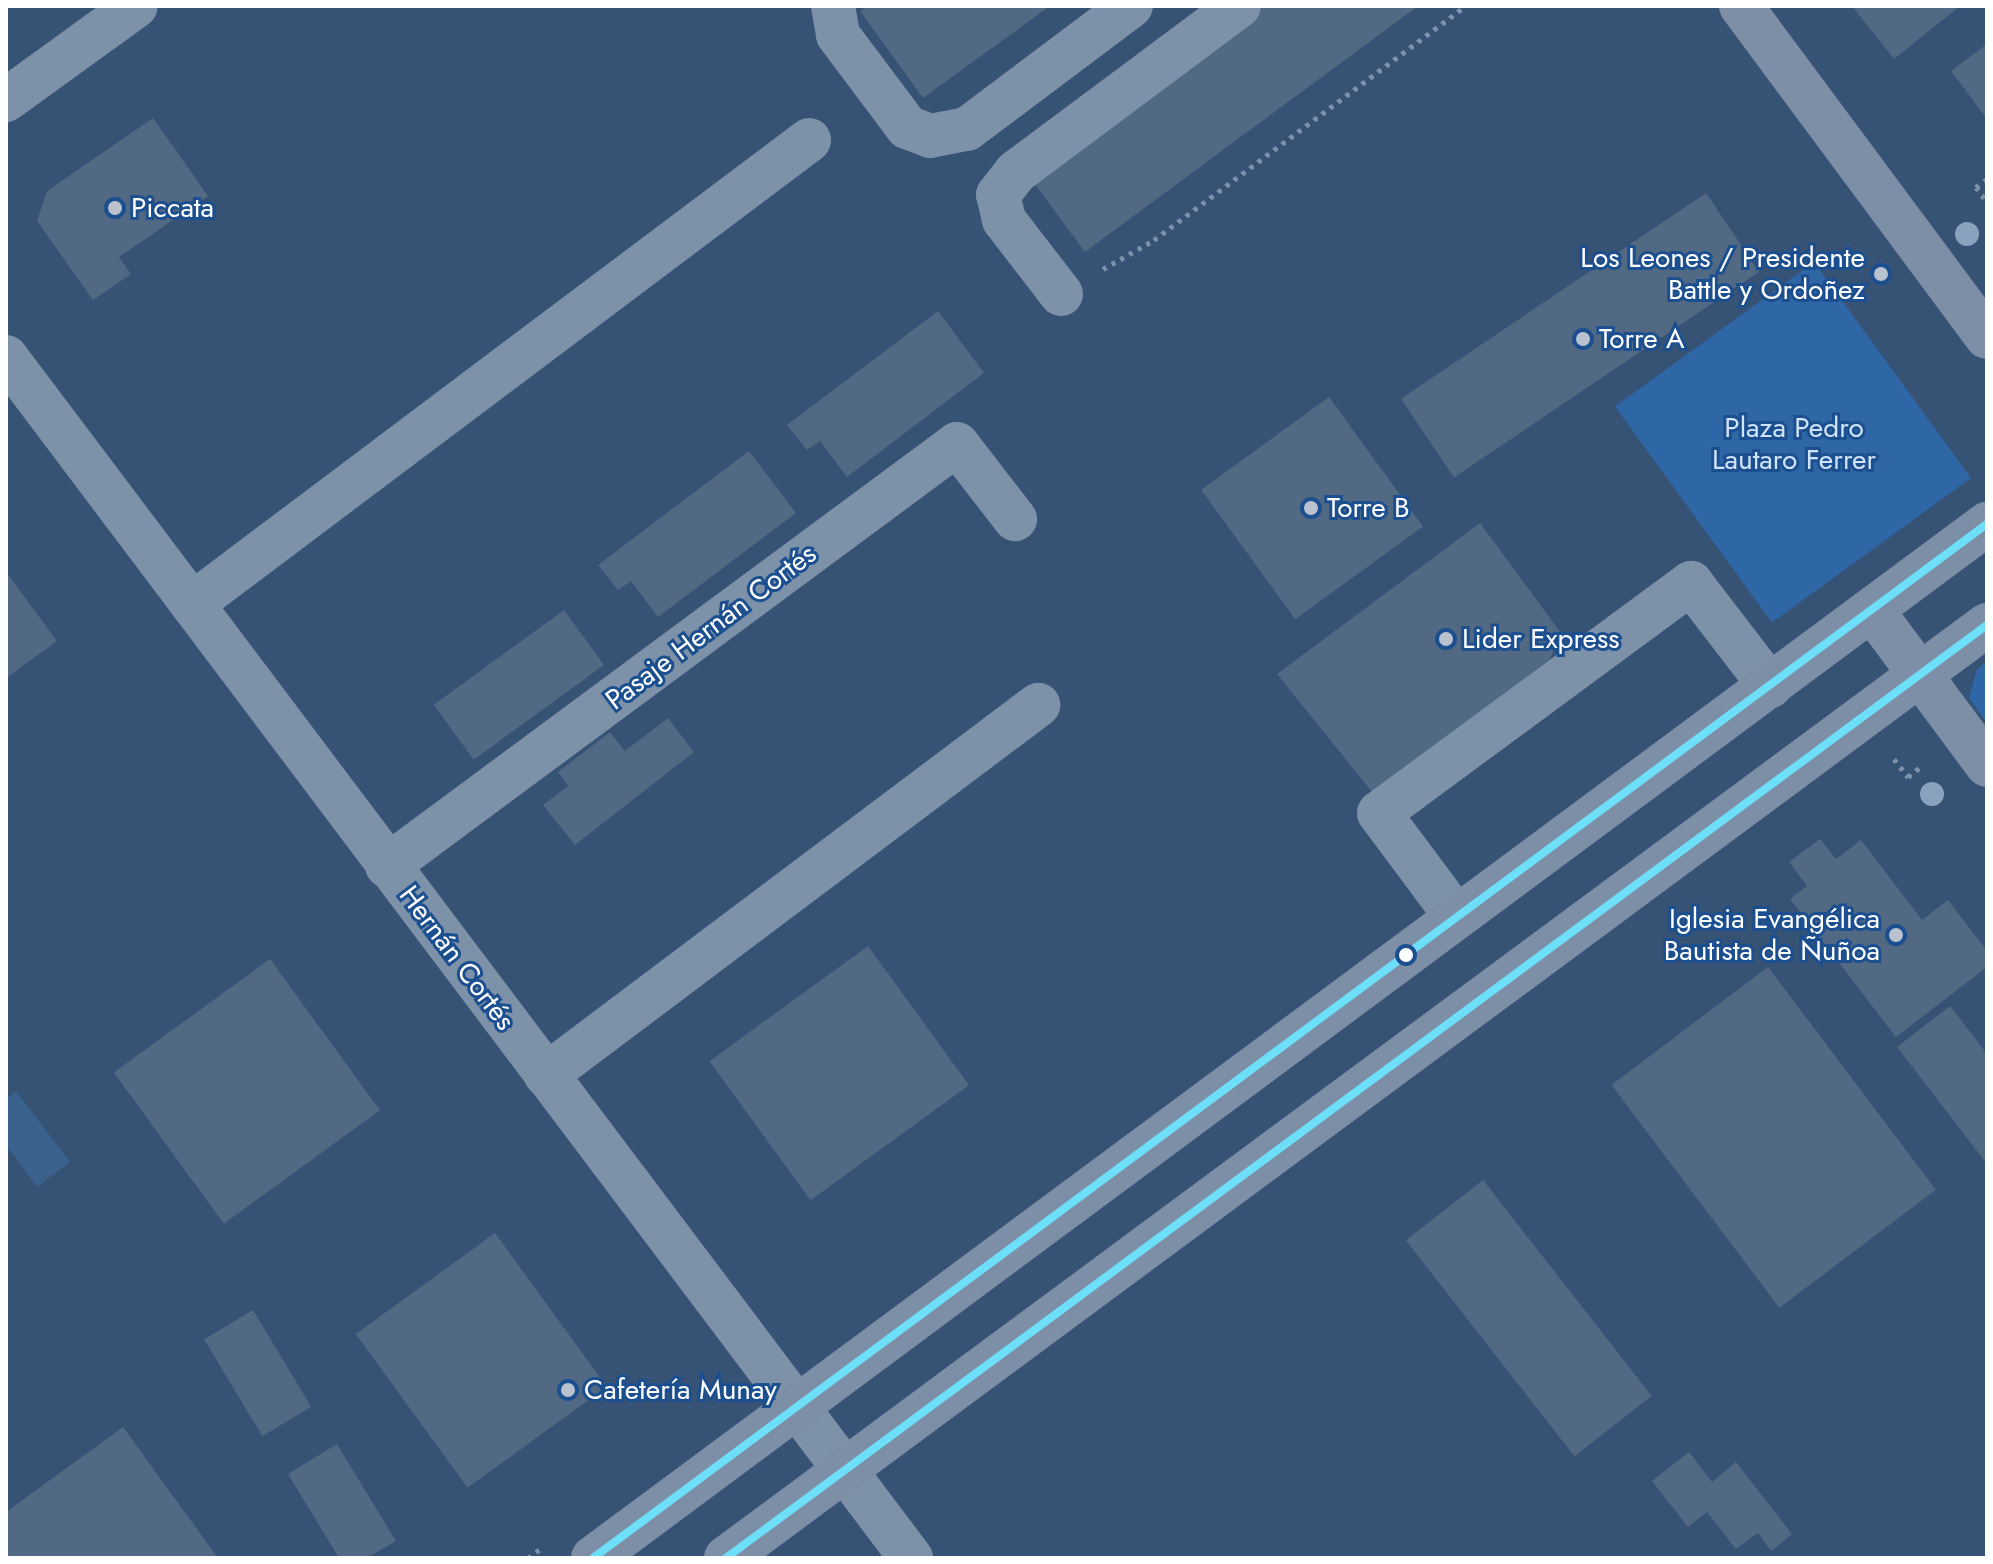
<!DOCTYPE html>
<html>
<head>
<meta charset="utf-8">
<style>
  body { margin:0 }
  #map { position:relative; width:1993px; height:1564px; overflow:hidden; background:#365274; font-family:Jost,sans-serif }
  div>[style] { position:absolute }
  [style*='--x'] { left:calc(var(--x)*1px); top:calc(var(--y)*1px); width:calc(var(--w)*1px); rotate:calc(var(--a)*1deg) }
  .green>* { inset:0; background:#2f66a5; transform-origin:0 0 }
  .water>* { inset:0; background:#3b618d }
  .building>* { inset:0; background:#526984; transform-origin:0 0 }
  .path>* { height:5px; margin-top:-2.5px; transform-origin:0; background:repeating-linear-gradient(90deg,#7d92a8 0 4px,transparent 0 10px) }
  .minor>* { height:44px; margin:-22px; padding:0 22px; transform-origin:22px; border-radius:22px; background:#7d92a8 }
  .major>* { height:44px; margin:-22px; padding:0 22px; transform-origin:22px; border-radius:22px; background:#7d8ea7 }
  .bus-1>* { height:8px; margin:-4px; padding:0 4px; transform-origin:4px; border-radius:4px; background:#6ddff8 }
  .trees>* { width:24px; height:24px; margin:-12px; border-radius:50%; background:#8aa2be }
  .dots>* { width:22px; height:22px; translate:-50% -50%; box-sizing:border-box; border:4px solid #1b4f8f; border-radius:50% }
  span { translate:-50% -50%; white-space:nowrap; text-align:center; line-height:1.15; -webkit-text-stroke:6px #1b4f8f; paint-order:stroke }
  .poi-label { font-size:28px; color:#fff }
  .left { translate:0 -50%; text-align:left }
  .right { translate:-100% -50%; text-align:right }
  .park-label { font-size:28px; color:#cfe3fa }
  .street-label { font-size:28px; color:#fff }
  .frame { position:absolute; inset:0; border:8px solid #fff; pointer-events:none }
</style>
</head>
<body>
<div id="map">
  <div class="green">
    <div style="left:1814px;top:262px;width:267px;height:246px;rotate:54deg"></div>
    <div style="clip-path:polygon(1987px 661px,1987px 723px,1969px 698px,1977px 669px)"></div>
  </div>
  <div class="water">
    <div style="clip-path:polygon(16px 1091px,70px 1162px,37px 1187px,6px 1145px,6px 1099px)"></div>
  </div>
  <div class="building">
    <div style="clip-path:polygon(867px 6px,1050px 6px,923px 98px,860px 11px)"></div>
    <div style="clip-path:polygon(1265px 6px,1418px 6px,1085px 252px,1031px 179px)"></div>
    <div style="clip-path:polygon(1852px 6px,1960px 6px,1894px 59px)"></div>
    <div style="clip-path:polygon(1987px 44px,1987px 119px,1951px 71px)"></div>
    <div style="clip-path:polygon(153px 118px,208px 196px,119px 257px,131px 274px,93px 300px,37px 221px,47px 191px)"></div>
    <div style="left:1706px;top:193px;width:95px;height:368px;rotate:56deg"></div>
    <div style="clip-path:polygon(938px 311px,984px 373px,847px 477px,820px 441px,807px 450px,787px 425px)"></div>
    <div style="left:1329px;top:397px;width:160px;height:158px;rotate:54deg"></div>
    <div style="clip-path:polygon(749px 451px,796px 513px,658px 617px,631px 581px,618px 590px,598px 565px)"></div>
    <div style="clip-path:polygon(1480px 523px,1561px 633px,1550px 659px,1372px 792px,1277px 674px)"></div>
    <div style="clip-path:polygon(6px 572px,57px 641px,6px 678px)"></div>
    <div style="left:564px;top:610px;width:68px;height:161px;rotate:54deg"></div>
    <div style="clip-path:polygon(668px 718px,694px 752px,575px 845px,543px 805px,568px 786px,558px 772px,610px 732px,625px 751px)"></div>
    <div style="clip-path:polygon(1820px 839px,1836px 859px,1861px 840px,1922px 920px,1948px 900px,1987px 951px,1987px 967px,1896px 1037px,1790px 899px,1807px 886px,1789px 862px)"></div>
    <div style="left:868px;top:946px;width:172px;height:196px;rotate:54deg"></div>
    <div style="left:270px;top:959px;width:187px;height:193px;rotate:54deg"></div>
    <div style="left:1768px;top:967px;width:279px;height:196px;rotate:53deg"></div>
    <div style="clip-path:polygon(1950px 1006px,1987px 1054px,1987px 1164px,1897px 1047px)"></div>
    <div style="left:1483px;top:1180px;width:274px;height:98px;rotate:52deg"></div>
    <div style="left:495px;top:1233px;width:190px;height:172px;rotate:54deg"></div>
    <div style="left:253px;top:1310px;width:113px;height:57px;rotate:59deg"></div>
    <div style="clip-path:polygon(123px 1427px,218px 1558px,6px 1558px,6px 1512px)"></div>
    <div style="clip-path:polygon(337px 1444px,396px 1541px,367px 1558px,339px 1558px,288px 1474px)"></div>
    <div style="clip-path:polygon(1689px 1452px,1712px 1482px,1736px 1462px,1792px 1534px,1771px 1551px,1758px 1533px,1736px 1549px,1707px 1512px,1688px 1527px,1652px 1481px)"></div>
  </div>
  <div class="path">
    <div style="--x:1987;--y:179;--w:14;--a:144"></div>
    <div style="--x:1976;--y:187;--w:19;--a:54"></div>
    <div style="--x:1103;--y:269;--w:59;--a:-29.6"></div>
    <div style="--x:1154;--y:240;--w:390;--a:-36.9"></div>
    <div style="--x:1894;--y:759;--w:23;--a:52"></div>
    <div style="--x:1908;--y:777;--w:19;--a:-39"></div>
    <div style="--x:528;--y:1558;--w:19;--a:-36"></div>
  </div>
  <div class="minor">
    <div style="--x:833;--y:6;--w:29;--a:80"></div>
    <div style="--x:838;--y:35;--w:115;--a:53.1"></div>
    <div style="--x:907;--y:127;--w:25;--a:21"></div>
    <div style="--x:930;--y:136;--w:38;--a:-11"></div>
    <div style="--x:967;--y:129;--w:205;--a:-36.9"></div>
    <div style="--x:6;--y:100;--w:160;--a:-35.9"></div>
    <div style="--x:1061;--y:294;--w:93;--a:-127.6"></div>
    <div style="--x:1004;--y:220;--w:26;--a:-103"></div>
    <div style="--x:998;--y:195;--w:29;--a:-52"></div>
    <div style="--x:1016;--y:172;--w:278;--a:-36.7"></div>
    <div style="--x:6;--y:357;--w:1504;--a:53"></div>
    <div style="--x:192;--y:604;--w:772;--a:-36.94"></div>
    <div style="--x:387;--y:866;--w:709;--a:-36.51"></div>
    <div style="--x:957;--y:444;--w:95;--a:52.3"></div>
    <div style="--x:1455;--y:915;--w:127;--a:-126.7"></div>
    <div style="--x:1379;--y:813;--w:388;--a:-36.4"></div>
    <div style="--x:1691;--y:583;--w:130;--a:52.5"></div>
    <div style="--x:546;--y:1075;--w:616;--a:-36.94"></div>
  </div>
  <div class="major">
    <div style="--x:1741;--y:6;--w:412;--a:53.4"></div>
    <div style="--x:1872;--y:610;--w:193;--a:53.4"></div>
    <div style="--x:593;--y:1558;--w:1736;--a:-36.57"></div>
    <div style="--x:726;--y:1558;--w:1569;--a:-36.5"></div>
  </div>
  <div class="bus-1">
    <div style="--x:593;--y:1558;--w:1736;--a:-36.57"></div>
    <div style="--x:726;--y:1558;--w:1569;--a:-36.5"></div>
  </div>
  <div class="trees">
    <div style="left:1967px;top:234px"></div>
    <div style="left:1932px;top:794px"></div>
  </div>
  <div class="dots">
    <div style="left:115px;top:208px;background:#b9c2ce"></div>
    <div style="left:1881px;top:274px;background:#b9c2ce"></div>
    <div style="left:1583px;top:339px;background:#b9c2ce"></div>
    <div style="left:1311px;top:508px;background:#b9c2ce"></div>
    <div style="left:1446px;top:639px;background:#b9c2ce"></div>
    <div style="left:1896px;top:935px;background:#b9c2ce"></div>
    <div style="left:1406px;top:955px;background:#fff"></div>
    <div style="left:568px;top:1390px;background:#b9c2ce"></div>
  </div>
  <div class="poi-label">
    <span class="left" style="left:131px;top:208px">Piccata</span>
    <span class="right" style="left:1865px;top:274px">Los Leones / Presidente<br>Battle y Ordoñez</span>
    <span class="left" style="left:1599px;top:339px">Torre A</span>
    <span class="left" style="left:1327px;top:508px">Torre B</span>
    <span class="left" style="left:1462px;top:639px">Lider Express</span>
    <span class="right" style="left:1880px;top:935px">Iglesia Evangélica<br>Bautista de Ñuñoa</span>
    <span class="left" style="left:584px;top:1390px">Cafetería Munay</span>
  </div>
  <div class="park-label">
    <span style="left:1794px;top:444px">Plaza Pedro<br>Lautaro Ferrer</span>
  </div>
  <div class="street-label">
    <span style="left:711px;top:627px;rotate:-37deg">Pasaje Hernán Cortés</span>
    <span style="left:457px;top:958px;rotate:53deg">Hernán Cortés</span>
  </div>
  <div class="frame"></div>
</div>
</body>
</html>
